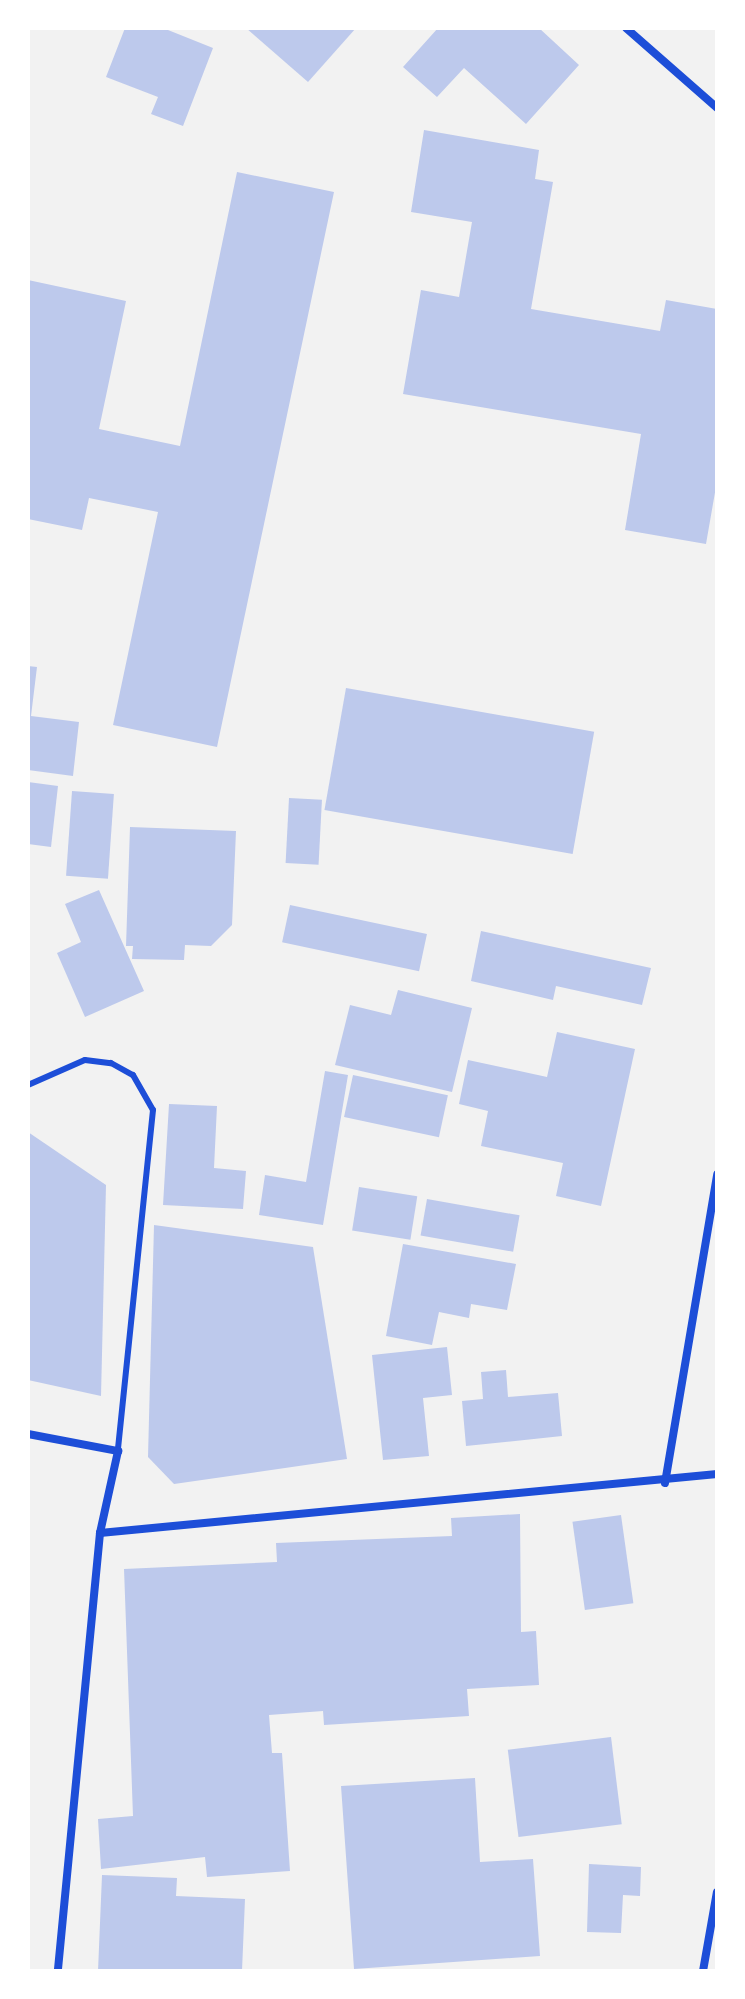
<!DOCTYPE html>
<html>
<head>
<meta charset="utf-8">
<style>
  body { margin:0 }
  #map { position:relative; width:745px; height:1999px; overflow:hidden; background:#f2f2f2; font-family:"Noto Serif",serif }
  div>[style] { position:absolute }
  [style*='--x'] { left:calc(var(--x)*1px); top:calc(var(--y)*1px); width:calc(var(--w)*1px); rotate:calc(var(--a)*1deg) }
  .building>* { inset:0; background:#bdc9ec; transform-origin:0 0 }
  .service>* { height:6px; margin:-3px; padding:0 3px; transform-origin:3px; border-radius:3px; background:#1d4ed8 }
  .minor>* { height:8px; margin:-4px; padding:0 4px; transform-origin:4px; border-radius:4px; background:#1d4ed8 }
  span { translate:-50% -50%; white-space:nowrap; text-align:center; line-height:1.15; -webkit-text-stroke:8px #fff; paint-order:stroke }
  .frame { position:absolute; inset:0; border:30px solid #fff; pointer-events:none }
</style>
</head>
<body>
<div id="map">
  <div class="building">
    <div style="clip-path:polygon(125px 28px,163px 28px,213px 48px,183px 126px,151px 114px,158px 97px,106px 77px)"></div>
    <div style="clip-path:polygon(246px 28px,356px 28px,308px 82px)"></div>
    <div style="clip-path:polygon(438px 28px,539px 28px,579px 65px,526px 124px,464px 68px,437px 97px,403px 67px)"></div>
    <div style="clip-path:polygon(424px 130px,539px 150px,535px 179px,553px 182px,531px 309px,660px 331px,666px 300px,717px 309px,717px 481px,706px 544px,625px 530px,641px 434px,403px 394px,421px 290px,459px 297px,472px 222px,411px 212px)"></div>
    <div style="clip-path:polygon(237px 172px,334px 192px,217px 747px,113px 725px,158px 512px,89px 498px,82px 530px,28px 519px,28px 280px,126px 301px,99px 429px,180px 446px)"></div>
    <div style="clip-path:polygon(28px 666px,37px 667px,31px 716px,79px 722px,73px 776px,28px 770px)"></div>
    <div style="left:346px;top:688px;width:252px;height:124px;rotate:10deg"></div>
    <div style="clip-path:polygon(28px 782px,58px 786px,51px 847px,28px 844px)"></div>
    <div style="left:72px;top:791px;width:42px;height:85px;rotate:4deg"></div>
    <div style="left:289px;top:798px;width:33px;height:65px;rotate:3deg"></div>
    <div style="clip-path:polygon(130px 827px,236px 831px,232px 925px,211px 946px,185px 945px,184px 960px,132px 959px,133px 946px,126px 946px)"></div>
    <div style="clip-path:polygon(99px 890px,144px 991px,85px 1017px,57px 953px,81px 942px,65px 904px)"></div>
    <div style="left:290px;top:905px;width:140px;height:38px;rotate:12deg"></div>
    <div style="clip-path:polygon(481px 931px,651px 968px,642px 1005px,556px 986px,553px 1000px,471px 981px)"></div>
    <div style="clip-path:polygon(398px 990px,472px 1008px,452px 1092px,335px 1065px,350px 1005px,391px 1015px)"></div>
    <div style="clip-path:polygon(557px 1032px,635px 1049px,601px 1206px,556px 1196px,563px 1163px,481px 1146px,488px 1111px,459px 1104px,468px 1060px,547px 1077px)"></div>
    <div style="clip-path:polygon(325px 1071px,348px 1075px,323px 1225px,259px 1215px,265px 1175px,306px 1182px)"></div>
    <div style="left:353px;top:1075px;width:97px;height:43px;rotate:12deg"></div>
    <div style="clip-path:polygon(169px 1104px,217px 1106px,214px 1168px,246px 1171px,243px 1209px,163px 1205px)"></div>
    <div style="clip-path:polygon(28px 1132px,106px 1185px,101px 1396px,28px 1380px)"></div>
    <div style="left:359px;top:1187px;width:59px;height:44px;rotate:9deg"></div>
    <div style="left:427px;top:1199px;width:94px;height:37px;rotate:10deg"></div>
    <div style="clip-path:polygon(154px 1225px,313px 1247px,347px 1459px,174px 1484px,148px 1457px)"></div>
    <div style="clip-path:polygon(403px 1244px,516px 1264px,507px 1310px,471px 1304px,469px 1318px,439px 1312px,432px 1345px,386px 1336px)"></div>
    <div style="clip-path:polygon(447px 1347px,452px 1395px,423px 1398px,429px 1456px,383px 1460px,372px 1355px)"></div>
    <div style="clip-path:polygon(506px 1370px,508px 1397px,558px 1393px,562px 1436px,466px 1446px,462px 1401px,483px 1399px,481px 1372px)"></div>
    <div style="clip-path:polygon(520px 1514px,521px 1632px,536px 1631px,539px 1685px,467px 1689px,469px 1716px,324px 1725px,323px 1711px,269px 1715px,272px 1753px,282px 1753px,290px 1871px,207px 1877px,205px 1857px,101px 1869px,98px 1819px,133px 1816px,124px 1569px,277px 1562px,276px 1543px,452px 1536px,451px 1518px)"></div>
    <div style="left:621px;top:1515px;width:89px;height:49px;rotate:82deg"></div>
    <div style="left:611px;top:1737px;width:88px;height:104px;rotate:83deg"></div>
    <div style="clip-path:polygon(475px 1778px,480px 1862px,533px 1859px,540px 1956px,354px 1969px,341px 1786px)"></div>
    <div style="clip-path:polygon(589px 1864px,641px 1867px,640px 1896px,623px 1895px,621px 1933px,587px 1932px)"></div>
    <div style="clip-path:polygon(102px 1875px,177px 1878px,176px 1896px,245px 1899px,242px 1971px,98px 1971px)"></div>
  </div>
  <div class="service">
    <div style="--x:28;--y:1085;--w:62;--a:-23.7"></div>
    <div style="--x:85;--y:1060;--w:26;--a:7"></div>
    <div style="--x:111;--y:1063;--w:25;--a:29"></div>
    <div style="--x:133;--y:1075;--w:40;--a:60.3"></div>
    <div style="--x:153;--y:1110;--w:343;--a:95.9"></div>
  </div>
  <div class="minor">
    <div style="--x:626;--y:28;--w:121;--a:41.3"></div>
    <div style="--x:28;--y:1434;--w:92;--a:10.7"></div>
    <div style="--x:118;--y:1451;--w:84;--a:102.4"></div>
    <div style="--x:100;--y:1533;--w:440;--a:95.5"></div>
    <div style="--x:665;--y:1483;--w:313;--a:-80.4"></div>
    <div style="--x:100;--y:1533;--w:620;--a:-5.46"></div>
    <div style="--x:703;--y:1971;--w:80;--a:-80"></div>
  </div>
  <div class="frame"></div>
</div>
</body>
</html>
